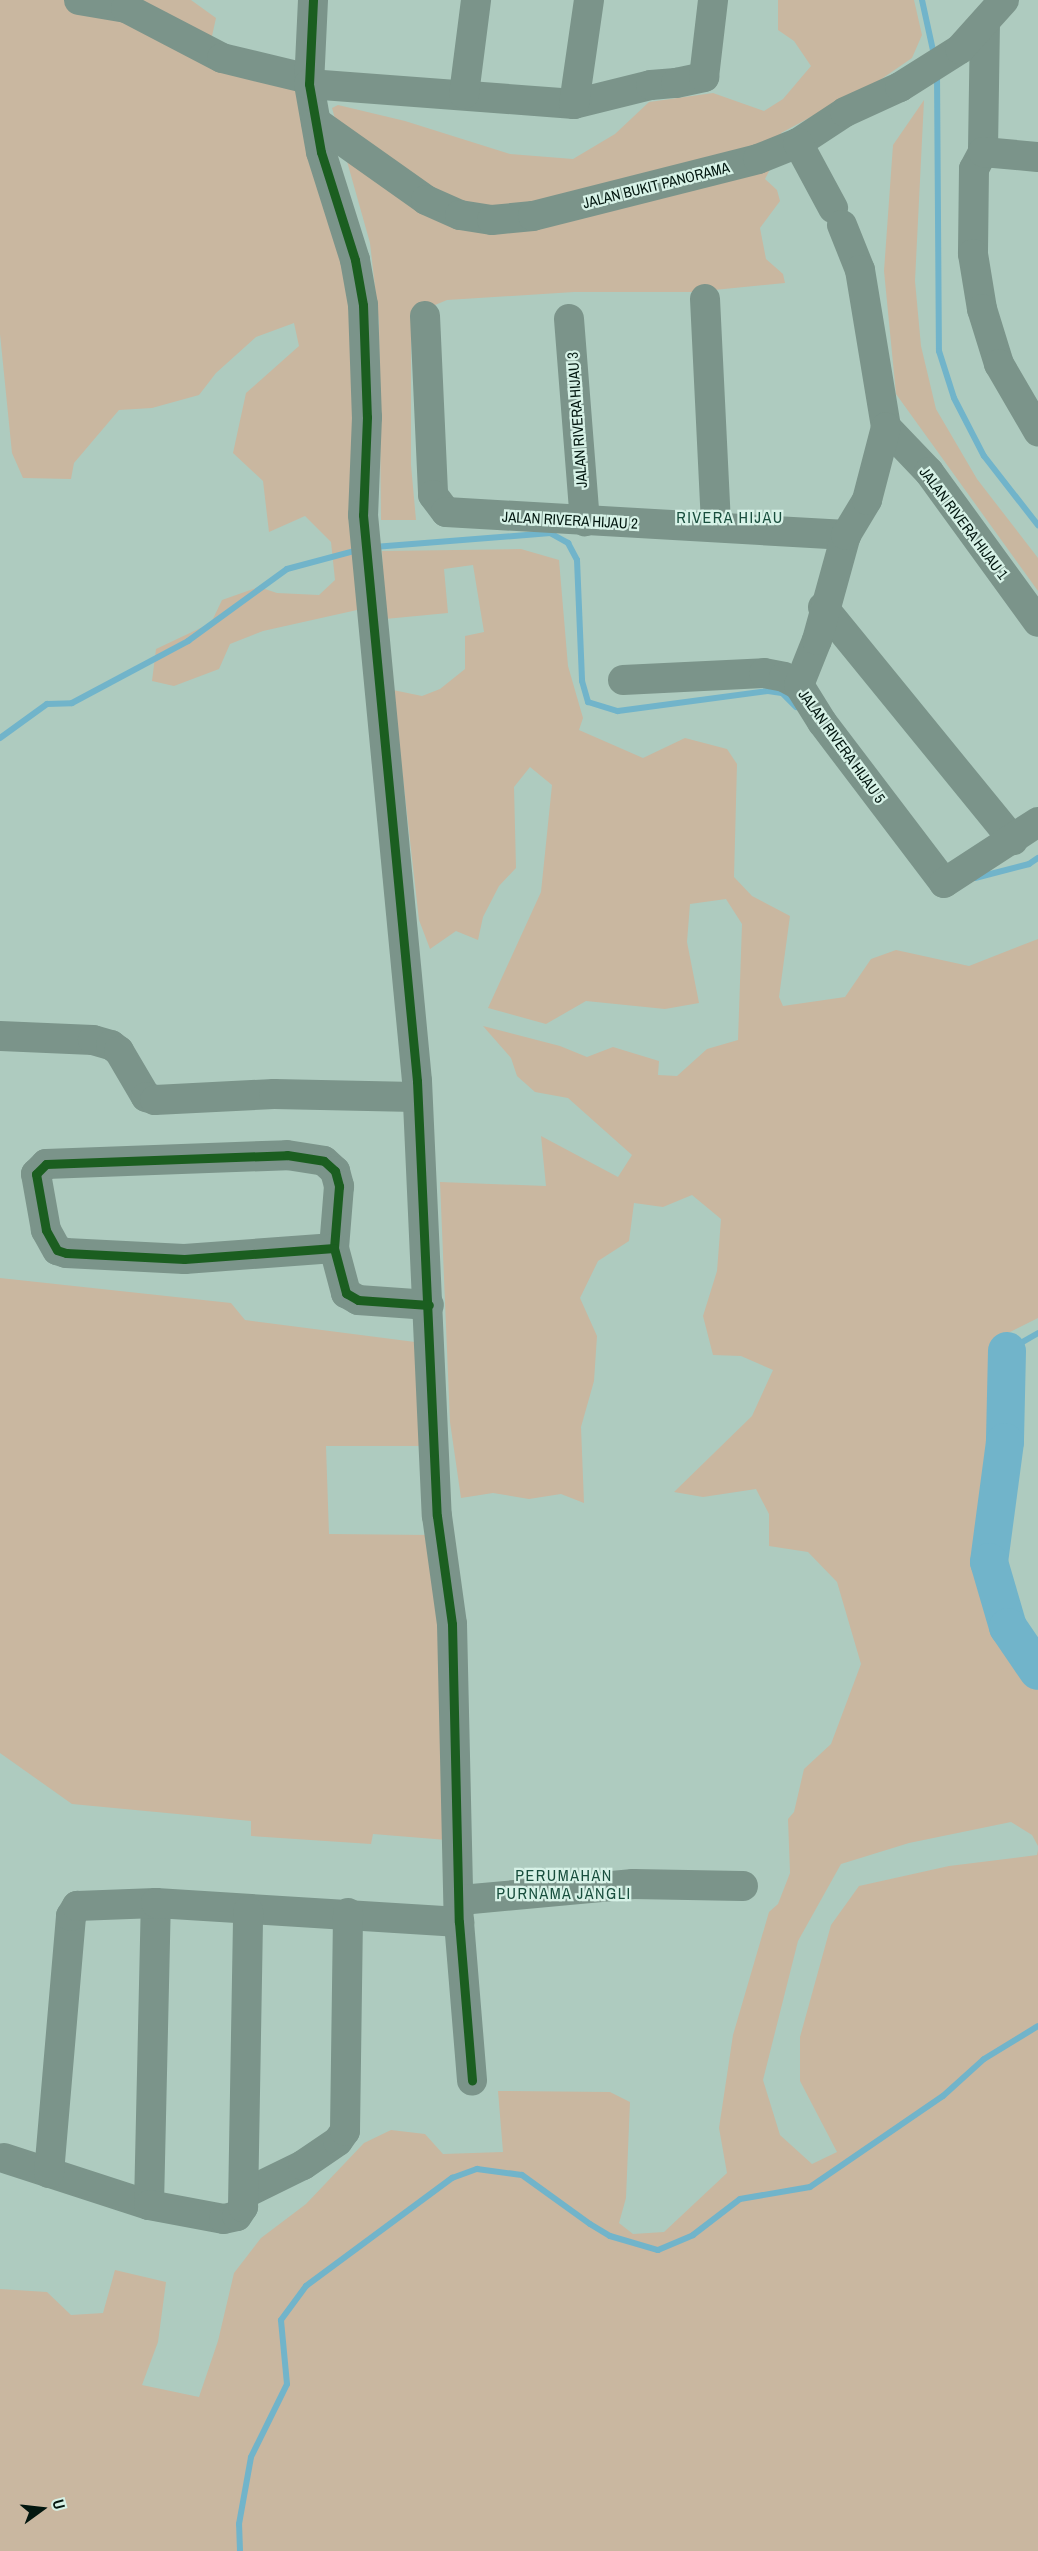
<!DOCTYPE html>
<html>
<head>
<meta charset="utf-8">
<style>
  body { margin:0 }
  #map { position:relative; width:1038px; height:2551px; overflow:hidden; background:#aecbbf; font-family:"Archivo Narrow",sans-serif }
  div>[style] { position:absolute }
  [style*='--x'] { left:calc(var(--x)*1px); top:calc(var(--y)*1px); width:calc(var(--w)*1px); rotate:calc(var(--a)*1deg) }
  .green>* { inset:0; background:#c9b7a0 }
  .stream>* { height:6px; margin:-3px; padding:0 3px; transform-origin:3px; border-radius:3px; background:#71b4ca }
  .river>* { height:38px; margin:-19px; padding:0 19px; transform-origin:19px; border-radius:19px; background:#71b4ca }
  .minor>* { height:30px; margin:-15px; padding:0 15px; transform-origin:15px; border-radius:15px; background:#7b948a }
  .cycleway>* { height:9px; margin:-4.5px; padding:0 4.5px; transform-origin:4.5px; border-radius:4.5px; background:#1b5e20 }
  span { translate:-50% -50%; white-space:nowrap; text-align:center; line-height:1.15; -webkit-text-stroke:4.5px #d7f2e7; paint-order:stroke }
  .street-label { font-size:15px; color:#031710 }
  .neighbourhood-label { font-size:16px; color:#184e3d; letter-spacing:1.5px }
  .north { position:absolute; left:12px; top:2479px; width:60px; height:60px; -webkit-text-stroke:4px #d7f2e7; paint-order:stroke; rotate:75deg; font-size:16px; font-weight:700; line-height:24px; text-align:center; color:#031710 }
  .north::after { content:''; display:block; margin:auto; width:21px; height:27px; background:#031710; clip-path:polygon(50% 0,100% 100%,50% 72%,0 100%) }
</style>
</head>
<body>
<div id="map">
  <div class="green">
    <div style="clip-path:polygon(0 0,191px 0,216px 18px,210px 45px,305px 72px,353px 303px,357px 610px,263px 631px,230px 644px,219px 669px,174px 686px,152px 681px,156px 649px,211px 623px,222px 600px,259px 587px,277px 593px,319px 595px,335px 580px,331px 542px,305px 516px,269px 532px,263px 481px,233px 453px,246px 393px,299px 346px,294px 323px,256px 337px,216px 373px,199px 395px,152px 408px,119px 410px,74px 463px,71px 479px,23px 478px,12px 453px,0 334px)"></div>
    <div style="clip-path:polygon(778px 0,914px 0,922px 35px,912px 58px,880px 80px,781px 133px,783px 144px,765px 179px,777px 190px,780px 201px,760px 228px,766px 259px,783px 274px,785px 283px,694px 292px,574px 292px,447px 300px,411px 315px,411px 465px,416px 520px,381px 520px,379px 323px,370px 243px,332px 108px,338px 105px,405px 121px,510px 154px,573px 159px,615px 134px,649px 102px,713px 93px,764px 111px,783px 99px,811px 66px,794px 41px,778px 30px)"></div>
    <div style="clip-path:polygon(924px 100px,915px 281px,921px 346px,936px 409px,977px 479px,1038px 558px,1038px 591px,896px 394px,884px 271px,893px 145px)"></div>
    <div style="clip-path:polygon(521px 549px,559px 560px,568px 666px,583px 718px,579px 730px,643px 758px,685px 738px,727px 749px,737px 764px,734px 877px,752px 896px,790px 916px,779px 997px,783px 1006px,845px 997px,871px 959px,896px 950px,969px 966px,1038px 939px,1038px 1318px,1008px 1333px,997px 1348px,994px 1373px,1000px 1405px,977px 1524px,979px 1562px,988px 1597px,1008px 1647px,1038px 1690px,1038px 1846px,1032px 1835px,1011px 1822px,909px 1843px,841px 1864px,798px 1941px,763px 2080px,780px 2135px,812px 2164px,837px 2152px,800px 2081px,800px 2037px,831px 1925px,859px 1886px,949px 1866px,1037px 1855px,1038px 1850px,1038px 2551px,0 2551px,0 2289px,47px 2292px,71px 2315px,103px 2313px,115px 2270px,166px 2282px,158px 2342px,142px 2385px,199px 2397px,218px 2341px,234px 2273px,261px 2238px,306px 2204px,364px 2143px,391px 2130px,425px 2134px,443px 2154px,503px 2152px,498px 2091px,610px 2092px,630px 2102px,626px 2198px,619px 2223px,633px 2234px,664px 2232px,727px 2173px,719px 2128px,733px 2035px,769px 1912px,778px 1904px,790px 1873px,788px 1819px,794px 1812px,804px 1769px,831px 1744px,861px 1664px,837px 1582px,808px 1552px,769px 1546px,769px 1514px,756px 1489px,703px 1497px,674px 1492px,752px 1416px,773px 1370px,741px 1356px,713px 1355px,703px 1316px,717px 1271px,721px 1219px,692px 1195px,663px 1207px,634px 1203px,629px 1241px,598px 1261px,580px 1298px,597px 1336px,594px 1381px,581px 1427px,584px 1503px,561px 1494px,529px 1499px,493px 1493px,461px 1498px,450px 1422px,440px 1182px,546px 1186px,541px 1136px,618px 1177px,632px 1155px,568px 1098px,535px 1092px,517px 1076px,511px 1058px,483px 1026px,560px 1046px,587px 1057px,613px 1047px,659px 1061px,658px 1075px,677px 1076px,707px 1049px,738px 1040px,742px 924px,726px 899px,690px 904px,687px 942px,699px 1003px,665px 1009px,586px 1001px,546px 1024px,488px 1008px,541px 892px,552px 785px,530px 767px,514px 787px,516px 868px,499px 886px,483px 917px,478px 940px,456px 931px,430px 949px,419px 920px,393px 690px,422px 696px,440px 689px,465px 669px,465px 636px,484px 632px,473px 565px,444px 569px,448px 613px,385px 619px,382px 551px)"></div>
    <div style="clip-path:polygon(0 1278px,231px 1303px,245px 1320px,415px 1342px,420px 1446px,326px 1446px,329px 1534px,431px 1535px,459px 1841px,373px 1834px,371px 1844px,251px 1836px,251px 1821px,72px 1804px,0 1753px)"></div>
  </div>
  <div class="stream">
    <div style="--x:922;--y:0;--w:56;--a:77.7"></div>
    <div style="--x:937;--y:74;--w:277;--a:89.6"></div>
    <div style="--x:939;--y:351;--w:49;--a:72.3"></div>
    <div style="--x:954;--y:398;--w:65;--a:62.7"></div>
    <div style="--x:984;--y:456;--w:88;--a:52"></div>
    <div style="--x:374;--y:547;--w:177;--a:-4.5"></div>
    <div style="--x:550;--y:533;--w:21;--a:29"></div>
    <div style="--x:568;--y:543;--w:19;--a:62"></div>
    <div style="--x:577;--y:560;--w:121;--a:87.6"></div>
    <div style="--x:582;--y:681;--w:22;--a:74"></div>
    <div style="--x:588;--y:702;--w:31;--a:17"></div>
    <div style="--x:618;--y:711;--w:151;--a:-7.6"></div>
    <div style="--x:768;--y:691;--w:14;--a:8"></div>
    <div style="--x:782;--y:693;--w:20;--a:45"></div>
    <div style="--x:0;--y:738;--w:58;--a:-35.9"></div>
    <div style="--x:47;--y:704;--w:25;--a:-2"></div>
    <div style="--x:72;--y:703;--w:132;--a:-28.1"></div>
    <div style="--x:188;--y:641;--w:122;--a:-36"></div>
    <div style="--x:287;--y:569;--w:73;--a:-15"></div>
    <div style="--x:975;--y:878;--w:56;--a:-14.5"></div>
    <div style="--x:1029;--y:864;--w:11;--a:-34"></div>
    <div style="--x:1007;--y:1351;--w:36;--a:-30"></div>
    <div style="--x:240;--y:2551;--w:27;--a:-92"></div>
    <div style="--x:239;--y:2524;--w:68;--a:-79.8"></div>
    <div style="--x:251;--y:2457;--w:81;--a:-63.7"></div>
    <div style="--x:287;--y:2384;--w:64;--a:-95.4"></div>
    <div style="--x:281;--y:2320;--w:42;--a:-53.7"></div>
    <div style="--x:306;--y:2286;--w:182;--a:-36.5"></div>
    <div style="--x:452;--y:2178;--w:27;--a:-20"></div>
    <div style="--x:477;--y:2169;--w:45;--a:7.6"></div>
    <div style="--x:522;--y:2175;--w:84;--a:35.8"></div>
    <div style="--x:590;--y:2224;--w:23;--a:31"></div>
    <div style="--x:610;--y:2236;--w:50;--a:16.3"></div>
    <div style="--x:658;--y:2250;--w:38;--a:-23"></div>
    <div style="--x:693;--y:2235;--w:59;--a:-37.5"></div>
    <div style="--x:740;--y:2199;--w:71;--a:-9.7"></div>
    <div style="--x:810;--y:2187;--w:161;--a:-34.4"></div>
    <div style="--x:943;--y:2096;--w:55;--a:-42.1"></div>
    <div style="--x:984;--y:2059;--w:63;--a:-31.4"></div>
  </div>
  <div class="river">
    <div style="--x:1007;--y:1351;--w:91;--a:91.3"></div>
    <div style="--x:1005;--y:1442;--w:121;--a:97.6"></div>
    <div style="--x:989;--y:1562;--w:68;--a:73.7"></div>
    <div style="--x:1008;--y:1627;--w:53;--a:55.7"></div>
  </div>
  <div class="minor">
    <div style="--x:79;--y:0;--w:48;--a:9.7"></div>
    <div style="--x:126;--y:8;--w:108;--a:27.5"></div>
    <div style="--x:222;--y:58;--w:89;--a:13.6"></div>
    <div style="--x:313;--y:0;--w:84;--a:92.7"></div>
    <div style="--x:309;--y:84;--w:69;--a:80"></div>
    <div style="--x:321;--y:152;--w:113;--a:72.5"></div>
    <div style="--x:355;--y:260;--w:46;--a:79.9"></div>
    <div style="--x:363;--y:305;--w:112;--a:88"></div>
    <div style="--x:367;--y:417;--w:98;--a:92.3"></div>
    <div style="--x:363;--y:515;--w:569;--a:84.55"></div>
    <div style="--x:417;--y:1081;--w:435;--a:87.4"></div>
    <div style="--x:437;--y:1516;--w:109;--a:82.1"></div>
    <div style="--x:452;--y:1624;--w:298;--a:88.7"></div>
    <div style="--x:459;--y:1922;--w:159;--a:85.3"></div>
    <div style="--x:985;--y:22;--w:130;--a:90.9"></div>
    <div style="--x:983;--y:152;--w:19;--a:118"></div>
    <div style="--x:974;--y:169;--w:85;--a:90.7"></div>
    <div style="--x:973;--y:254;--w:56;--a:80.7"></div>
    <div style="--x:982;--y:309;--w:58;--a:72.8"></div>
    <div style="--x:999;--y:364;--w:78;--a:59.8"></div>
    <div style="--x:309;--y:84;--w:266;--a:4.3"></div>
    <div style="--x:574;--y:104;--w:79;--a:-13.9"></div>
    <div style="--x:651;--y:85;--w:25;--a:-5"></div>
    <div style="--x:676;--y:83;--w:29;--a:-12"></div>
    <div style="--x:704;--y:77;--w:78;--a:-83.3"></div>
    <div style="--x:464;--y:94;--w:95;--a:-82.7"></div>
    <div style="--x:574;--y:104;--w:105;--a:-81.8"></div>
    <div style="--x:316;--y:122;--w:135;--a:35.3"></div>
    <div style="--x:426;--y:200;--w:37;--a:24"></div>
    <div style="--x:460;--y:215;--w:32;--a:9"></div>
    <div style="--x:492;--y:220;--w:41;--a:-5.6"></div>
    <div style="--x:533;--y:216;--w:232;--a:-14.2"></div>
    <div style="--x:758;--y:159;--w:43;--a:-21.8"></div>
    <div style="--x:798;--y:143;--w:56;--a:-33.4"></div>
    <div style="--x:845;--y:112;--w:60;--a:-24.4"></div>
    <div style="--x:900;--y:87;--w:71;--a:-32.3"></div>
    <div style="--x:960;--y:49;--w:66;--a:-48.1"></div>
    <div style="--x:798;--y:143;--w:74;--a:61.7"></div>
    <div style="--x:983;--y:152;--w:55;--a:5.2"></div>
    <div style="--x:842;--y:225;--w:48;--a:68.2"></div>
    <div style="--x:860;--y:270;--w:159;--a:80.6"></div>
    <div style="--x:886;--y:427;--w:62;--a:46.3"></div>
    <div style="--x:929;--y:472;--w:185;--a:54"></div>
    <div style="--x:705;--y:299;--w:228;--a:87.2"></div>
    <div style="--x:425;--y:316;--w:179;--a:87.4"></div>
    <div style="--x:433;--y:495;--w:21;--a:53"></div>
    <div style="--x:446;--y:512;--w:401;--a:3.3"></div>
    <div style="--x:569;--y:319;--w:203;--a:85.5"></div>
    <div style="--x:823;--y:607;--w:301;--a:50.8"></div>
    <div style="--x:623;--y:680;--w:141;--a:-2.8"></div>
    <div style="--x:764;--y:673;--w:20;--a:11"></div>
    <div style="--x:784;--y:677;--w:17;--a:28"></div>
    <div style="--x:799;--y:685;--w:44;--a:58.1"></div>
    <div style="--x:822;--y:722;--w:202;--a:52.8"></div>
    <div style="--x:944;--y:883;--w:112;--a:-33"></div>
    <div style="--x:799;--y:685;--w:48;--a:-68.2"></div>
    <div style="--x:817;--y:640;--w:109;--a:-74.6"></div>
    <div style="--x:846;--y:535;--w:41;--a:-59"></div>
    <div style="--x:867;--y:500;--w:75;--a:-75.4"></div>
    <div style="--x:0;--y:1036;--w:93;--a:2.5"></div>
    <div style="--x:93;--y:1040;--w:19;--a:16"></div>
    <div style="--x:111;--y:1045;--w:10;--a:37"></div>
    <div style="--x:119;--y:1051;--w:53;--a:59.6"></div>
    <div style="--x:146;--y:1097;--w:9;--a:18"></div>
    <div style="--x:155;--y:1100;--w:119;--a:-2.9"></div>
    <div style="--x:274;--y:1094;--w:141;--a:1.2"></div>
    <div style="--x:334;--y:1248;--w:150;--a:175.8"></div>
    <div style="--x:184;--y:1259;--w:118;--a:-177.1"></div>
    <div style="--x:66;--y:1253;--w:9;--a:-162"></div>
    <div style="--x:57;--y:1250;--w:23;--a:-119"></div>
    <div style="--x:46;--y:1230;--w:57;--a:-100.1"></div>
    <div style="--x:36;--y:1174;--w:14;--a:-45"></div>
    <div style="--x:46;--y:1164;--w:241;--a:-2.1"></div>
    <div style="--x:287;--y:1155;--w:37;--a:9"></div>
    <div style="--x:324;--y:1161;--w:15;--a:42"></div>
    <div style="--x:335;--y:1171;--w:16;--a:75"></div>
    <div style="--x:339;--y:1186;--w:62;--a:94.6"></div>
    <div style="--x:334;--y:1248;--w:47;--a:75.1"></div>
    <div style="--x:346;--y:1293;--w:14;--a:30"></div>
    <div style="--x:358;--y:1300;--w:71;--a:4"></div>
    <div style="--x:461;--y:1900;--w:173;--a:-5.3"></div>
    <div style="--x:633;--y:1884;--w:110;--a:1"></div>
    <div style="--x:4;--y:2158;--w:152;--a:18"></div>
    <div style="--x:149;--y:2205;--w:302;--a:-88.7"></div>
    <div style="--x:49;--y:2173;--w:258;--a:-85.1"></div>
    <div style="--x:71;--y:1916;--w:12;--a:-59"></div>
    <div style="--x:77;--y:1906;--w:79;--a:-2.2"></div>
    <div style="--x:156;--y:1903;--w:304;--a:3.6"></div>
    <div style="--x:244;--y:2194;--w:66;--a:-26.2"></div>
    <div style="--x:303;--y:2165;--w:42;--a:-34.4"></div>
    <div style="--x:338;--y:2141;--w:12;--a:-55"></div>
    <div style="--x:345;--y:2131;--w:218;--a:-89.2"></div>
    <div style="--x:149;--y:2205;--w:76;--a:10.6"></div>
    <div style="--x:224;--y:2219;--w:13;--a:-13"></div>
    <div style="--x:237;--y:2216;--w:11;--a:-56"></div>
    <div style="--x:243;--y:2207;--w:296;--a:-89"></div>
  </div>
  <div class="cycleway">
    <div style="--x:313;--y:0;--w:84;--a:92.7"></div>
    <div style="--x:309;--y:84;--w:69;--a:80"></div>
    <div style="--x:321;--y:152;--w:113;--a:72.5"></div>
    <div style="--x:355;--y:260;--w:46;--a:79.9"></div>
    <div style="--x:363;--y:305;--w:112;--a:88"></div>
    <div style="--x:367;--y:417;--w:98;--a:92.3"></div>
    <div style="--x:363;--y:515;--w:569;--a:84.55"></div>
    <div style="--x:417;--y:1081;--w:435;--a:87.4"></div>
    <div style="--x:437;--y:1516;--w:109;--a:82.1"></div>
    <div style="--x:452;--y:1624;--w:298;--a:88.7"></div>
    <div style="--x:459;--y:1922;--w:159;--a:85.3"></div>
    <div style="--x:334;--y:1248;--w:150;--a:175.8"></div>
    <div style="--x:184;--y:1259;--w:118;--a:-177.1"></div>
    <div style="--x:66;--y:1253;--w:9;--a:-162"></div>
    <div style="--x:57;--y:1250;--w:23;--a:-119"></div>
    <div style="--x:46;--y:1230;--w:57;--a:-100.1"></div>
    <div style="--x:36;--y:1174;--w:14;--a:-45"></div>
    <div style="--x:46;--y:1164;--w:241;--a:-2.1"></div>
    <div style="--x:287;--y:1155;--w:37;--a:9"></div>
    <div style="--x:324;--y:1161;--w:15;--a:42"></div>
    <div style="--x:335;--y:1171;--w:16;--a:75"></div>
    <div style="--x:339;--y:1186;--w:62;--a:94.6"></div>
    <div style="--x:334;--y:1248;--w:47;--a:75.1"></div>
    <div style="--x:346;--y:1293;--w:14;--a:30"></div>
    <div style="--x:358;--y:1300;--w:71;--a:4"></div>
  </div>
  <div class="street-label">
    <span style="left:656px;top:185px;rotate:-14deg">JALAN BUKIT PANORAMA</span>
    <span style="left:577px;top:420px;rotate:-94deg">JALAN RIVERA HIJAU 3</span>
    <span style="left:570px;top:520px;rotate:3deg">JALAN RIVERA HIJAU 2</span>
    <span style="left:964px;top:523px;rotate:53deg">JALAN RIVERA HIJAU 1</span>
    <span style="left:842px;top:746px;rotate:54deg">JALAN RIVERA HIJAU 5</span>
  </div>
  <div class="neighbourhood-label">
    <span style="left:730px;top:517px">RIVERA HIJAU</span>
    <span style="left:564px;top:1884px">PERUMAHAN<br>PURNAMA JANGLI</span>
  </div>
  <div class="north">U</div>
</div>
</body>
</html>
